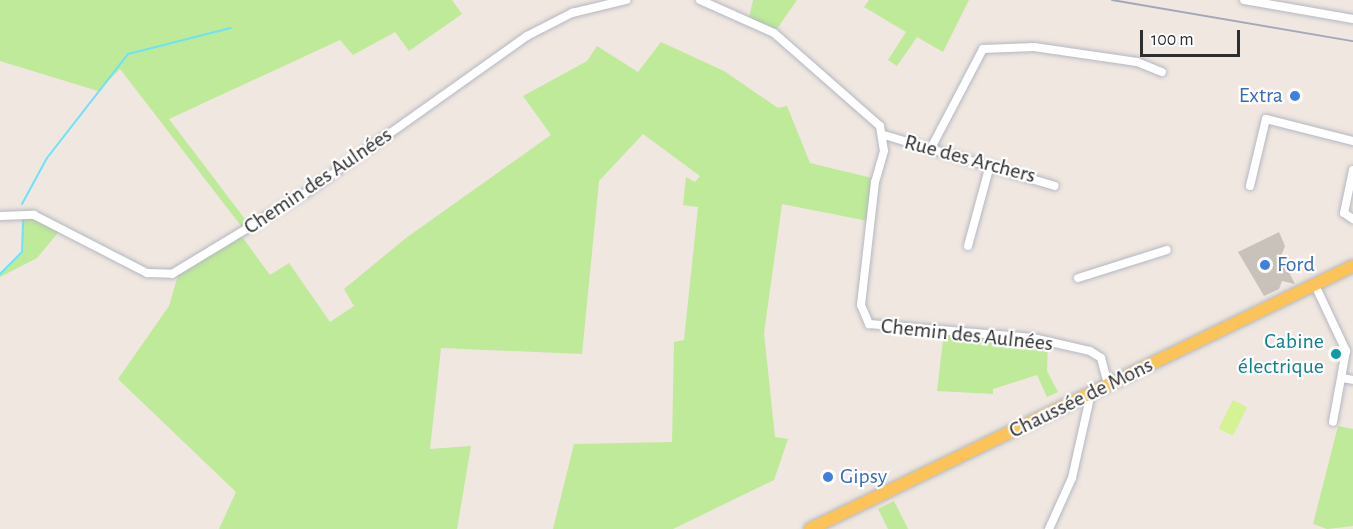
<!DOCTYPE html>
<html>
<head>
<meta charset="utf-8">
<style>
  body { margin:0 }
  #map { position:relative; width:1353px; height:529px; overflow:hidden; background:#f0e7e0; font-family:"Alegreya Sans",sans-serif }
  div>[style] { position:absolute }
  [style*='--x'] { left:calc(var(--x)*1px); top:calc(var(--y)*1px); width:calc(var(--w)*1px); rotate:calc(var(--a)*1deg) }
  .green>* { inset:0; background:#beea99 }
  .pitch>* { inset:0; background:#d5f294; transform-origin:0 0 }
  .stream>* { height:2px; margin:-1px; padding:0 1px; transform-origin:1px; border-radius:1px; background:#6ce3f9 }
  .building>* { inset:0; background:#c8c2bb }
  .roads { filter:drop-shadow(0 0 2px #b4b8c2) drop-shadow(0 0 2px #b4b8c2) }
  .street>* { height:8px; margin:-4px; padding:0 4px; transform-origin:4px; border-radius:4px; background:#fff }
  .primary>* { height:12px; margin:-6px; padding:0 6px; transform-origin:6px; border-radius:6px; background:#fcc458 }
  .rail>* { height:2px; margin:-1px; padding:0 1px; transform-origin:1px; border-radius:1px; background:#a1a8b9 }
  .dots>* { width:16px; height:16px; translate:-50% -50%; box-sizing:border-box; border:3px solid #fff; border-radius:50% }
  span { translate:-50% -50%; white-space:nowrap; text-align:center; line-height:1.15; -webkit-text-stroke:4.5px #fff; paint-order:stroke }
  .shop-label { font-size:22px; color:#366cbe }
  .right { translate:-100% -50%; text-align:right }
  .left { translate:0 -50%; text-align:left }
  .street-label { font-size:22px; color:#2e2e2e }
  .culture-label { font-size:22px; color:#0d838f }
  .scale { position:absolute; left:1140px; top:30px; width:100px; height:27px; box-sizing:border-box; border:3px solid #2e2e2e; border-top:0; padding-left:8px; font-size:18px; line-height:21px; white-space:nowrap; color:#2e2e2e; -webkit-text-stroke:4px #fff; paint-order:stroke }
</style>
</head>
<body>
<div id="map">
  <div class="green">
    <div style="clip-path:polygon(0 0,452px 0,462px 14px,409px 51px,395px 32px,353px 55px,340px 40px,169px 119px,251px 227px,245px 231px,120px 69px,98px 91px,0 61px)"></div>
    <div style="clip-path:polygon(753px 0,797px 0,776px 30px,749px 18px)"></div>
    <div style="clip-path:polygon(869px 0,969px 0,943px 52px,917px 37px,897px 66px,888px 60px,906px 32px,864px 7px)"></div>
    <div style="clip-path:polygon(661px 42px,724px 71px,778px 108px,787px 106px,810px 163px,872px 178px,868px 221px,782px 204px,764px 333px,775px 437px,788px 439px,774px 480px,673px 529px,553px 529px,574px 444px,672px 442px,674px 342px,684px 340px,698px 207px,683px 205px,686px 177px,695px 182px,700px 176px,643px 134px,599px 181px,582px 354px,441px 348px,430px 449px,471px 446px,457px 529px,219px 529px,236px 492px,118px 379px,169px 306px,179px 272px,240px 234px,270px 275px,289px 263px,330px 322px,354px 306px,344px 289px,406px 238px,551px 135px,523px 96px,587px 61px,597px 46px,638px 72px)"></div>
    <div style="clip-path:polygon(23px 212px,62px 228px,37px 258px,0 277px,0 288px,0 274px,22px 252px)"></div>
    <div style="clip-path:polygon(944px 332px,1048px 341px,1047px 371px,1058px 392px,1047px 397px,1037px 375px,993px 389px,993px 394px,937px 391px)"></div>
    <div style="clip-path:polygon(1338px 426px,1353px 429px,1353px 526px,1327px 529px,1313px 524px)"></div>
    <div style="clip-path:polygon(894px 501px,908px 529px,888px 529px,878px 509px)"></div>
  </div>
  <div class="pitch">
    <div style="left:1233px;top:400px;width:16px;height:32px;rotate:27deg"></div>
  </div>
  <div class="stream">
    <div style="--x:22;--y:204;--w:52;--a:-61.5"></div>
    <div style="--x:47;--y:158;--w:132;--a:-52.1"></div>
    <div style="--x:128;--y:54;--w:106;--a:-14.2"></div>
    <div style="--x:0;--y:274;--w:31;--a:-45"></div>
    <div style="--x:22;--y:252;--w:34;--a:-88"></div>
  </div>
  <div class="building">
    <div style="clip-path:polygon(1279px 232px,1285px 246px,1281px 256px,1295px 284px,1282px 281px,1279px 289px,1264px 296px,1238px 252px)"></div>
  </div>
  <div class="roads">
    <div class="street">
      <div style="--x:700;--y:0;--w:81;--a:24"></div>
      <div style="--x:774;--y:33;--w:141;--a:41.3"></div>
      <div style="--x:880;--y:126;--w:25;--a:81"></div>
      <div style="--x:884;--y:151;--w:32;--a:106"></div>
      <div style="--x:875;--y:182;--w:124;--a:96.5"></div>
      <div style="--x:861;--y:305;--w:21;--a:67"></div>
      <div style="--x:869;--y:324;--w:165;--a:4.9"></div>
      <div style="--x:1033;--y:338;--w:58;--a:12.8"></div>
      <div style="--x:1090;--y:351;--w:13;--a:32"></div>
      <div style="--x:1101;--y:358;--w:28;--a:75"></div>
      <div style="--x:1244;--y:0;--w:111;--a:9.9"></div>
      <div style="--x:884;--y:135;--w:178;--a:16.6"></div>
      <div style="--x:931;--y:148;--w:112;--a:-62.3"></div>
      <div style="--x:983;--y:49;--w:51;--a:-2.2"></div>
      <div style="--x:1034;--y:47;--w:104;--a:8.3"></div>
      <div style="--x:1137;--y:62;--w:27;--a:22"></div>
      <div style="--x:1353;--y:170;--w:44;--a:101.8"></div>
      <div style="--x:1344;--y:213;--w:11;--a:34"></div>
      <div style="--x:1250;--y:186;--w:69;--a:-76.6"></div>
      <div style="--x:1266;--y:119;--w:90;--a:14.2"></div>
      <div style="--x:0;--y:216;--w:34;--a:-2"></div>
      <div style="--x:34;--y:215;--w:127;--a:27.2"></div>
      <div style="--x:147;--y:273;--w:25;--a:2"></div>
      <div style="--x:172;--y:274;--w:157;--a:-31.2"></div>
      <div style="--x:306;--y:193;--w:271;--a:-35.4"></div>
      <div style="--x:527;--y:36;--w:51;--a:-27.1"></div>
      <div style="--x:572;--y:13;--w:56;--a:-13.5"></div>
      <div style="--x:968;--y:246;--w:84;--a:-74.8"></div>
      <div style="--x:1078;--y:278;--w:93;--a:-17.5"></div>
      <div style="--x:1315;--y:285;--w:73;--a:64.8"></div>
      <div style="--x:1346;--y:351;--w:72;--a:100.4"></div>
      <div style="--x:1342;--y:378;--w:11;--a:10"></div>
      <div style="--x:1049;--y:529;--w:56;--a:-65.7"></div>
      <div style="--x:1072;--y:478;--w:87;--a:-77.4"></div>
    </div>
    <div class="primary">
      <div style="--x:810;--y:529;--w:603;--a:-25.84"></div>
    </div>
  </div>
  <div class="rail">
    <div style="--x:1112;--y:0;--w:244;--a:9.7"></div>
  </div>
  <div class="dots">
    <div style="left:1295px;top:96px;background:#3f7fe0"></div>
    <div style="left:1265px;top:265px;background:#3f7fe0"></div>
    <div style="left:1336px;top:354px;background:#0f9aa8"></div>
    <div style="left:828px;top:477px;background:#3f7fe0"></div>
  </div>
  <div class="shop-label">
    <span class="right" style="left:1283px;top:96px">Extra</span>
    <span class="left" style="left:1277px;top:265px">Ford</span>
    <span class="left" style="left:840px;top:477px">Gipsy</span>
  </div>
  <div class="street-label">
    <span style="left:970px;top:159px;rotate:15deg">Rue des Archers</span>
    <span style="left:318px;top:181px;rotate:-34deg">Chemin des Aulnées</span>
    <span style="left:967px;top:335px;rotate:6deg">Chemin des Aulnées</span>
    <span style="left:1081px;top:398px;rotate:-26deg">Chaussée de Mons</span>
  </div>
  <div class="culture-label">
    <span class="right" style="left:1324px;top:354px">Cabine<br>électrique</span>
  </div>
  <div class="scale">100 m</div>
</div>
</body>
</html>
